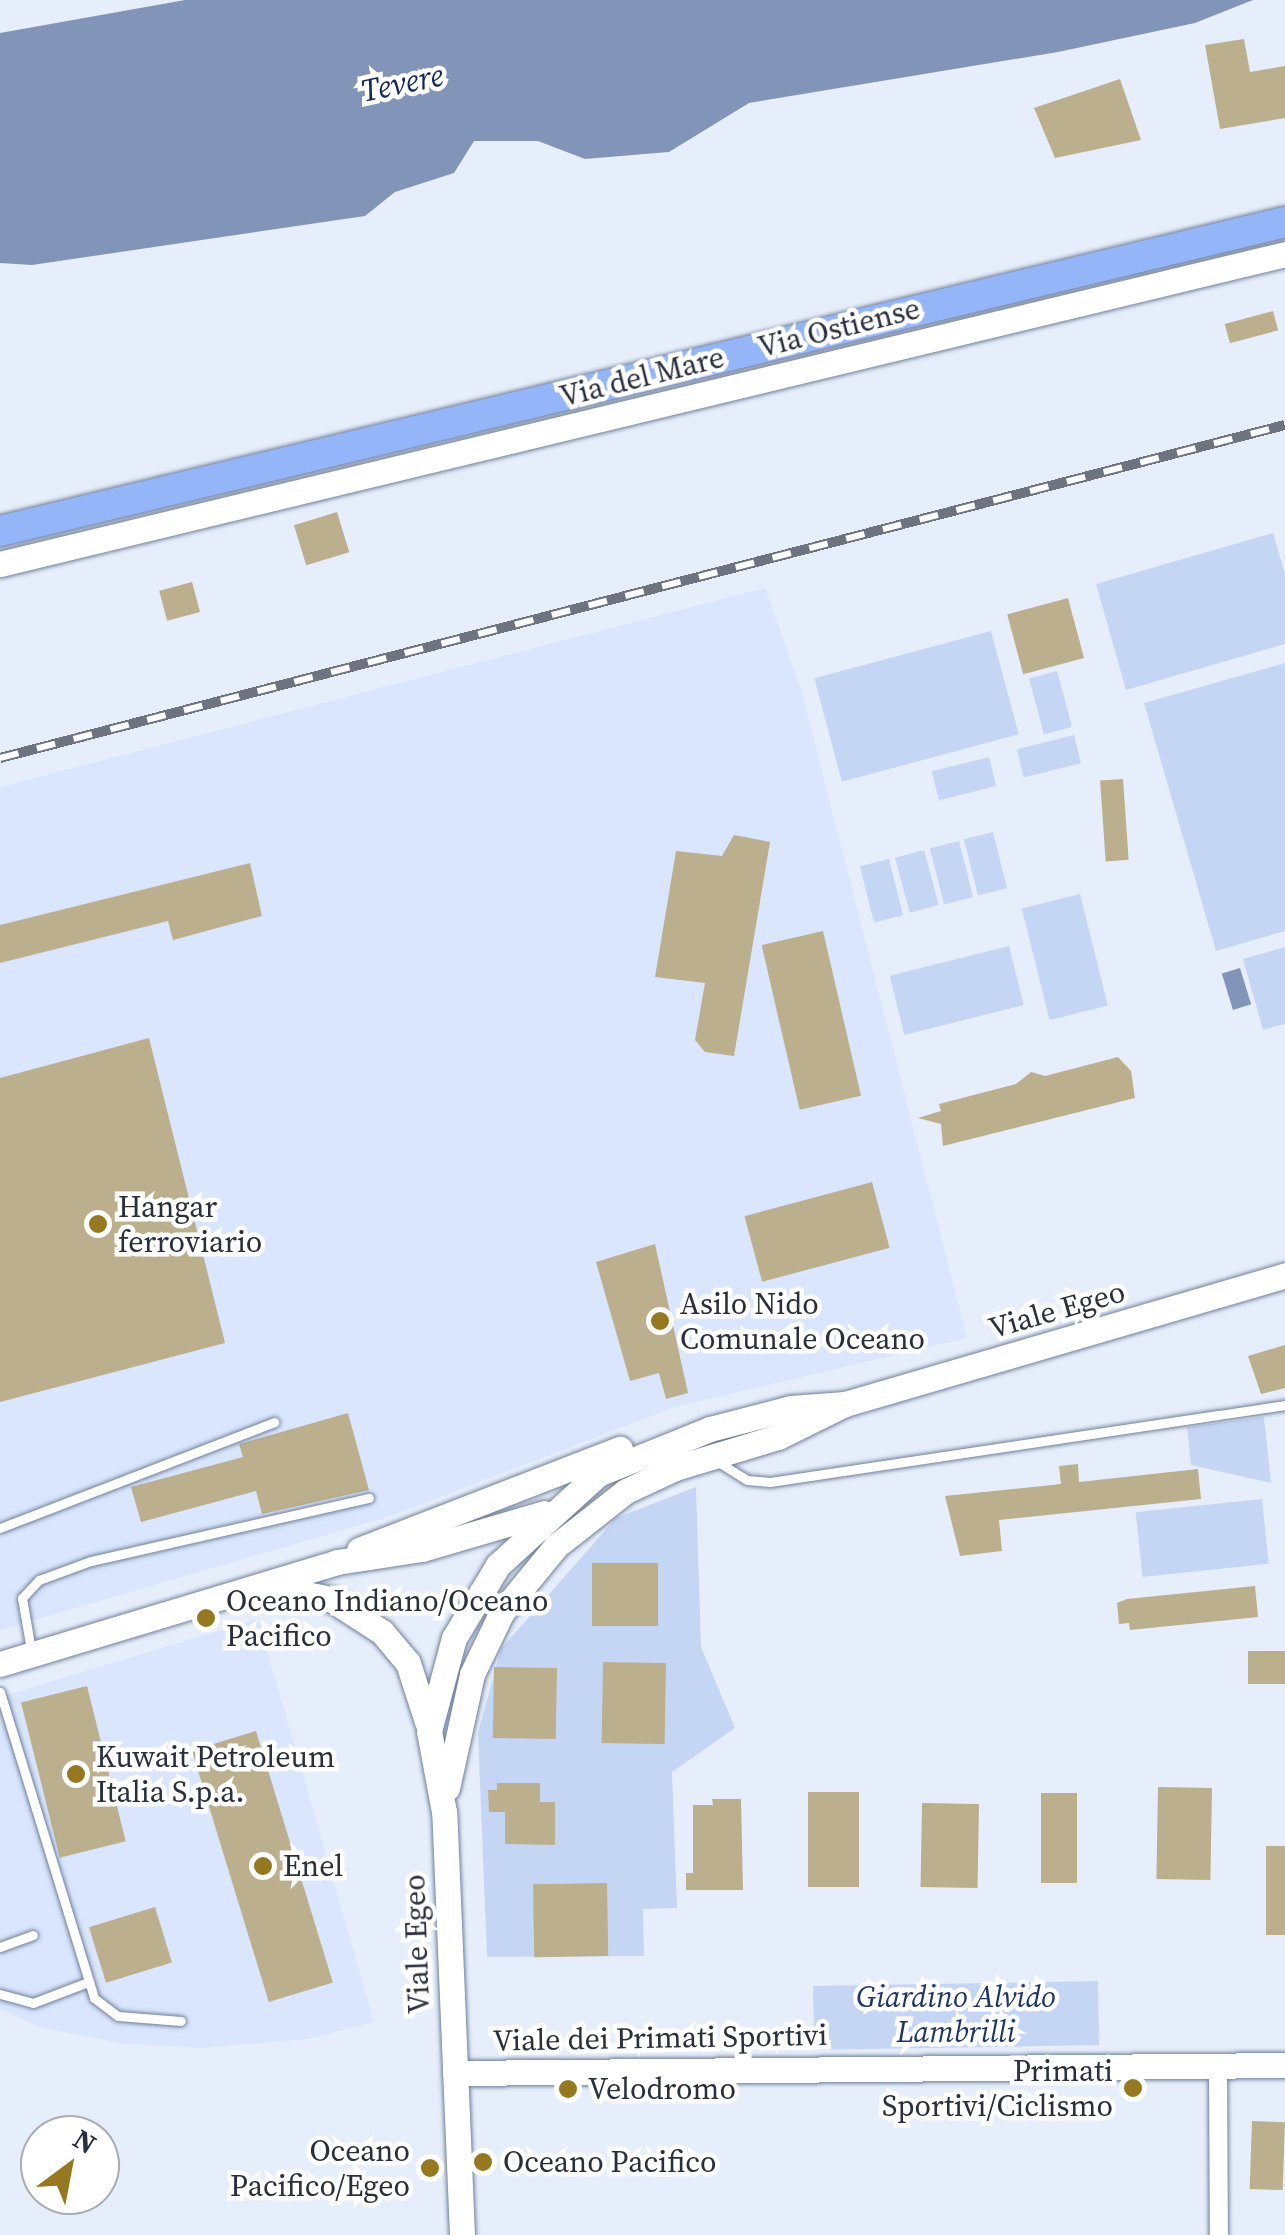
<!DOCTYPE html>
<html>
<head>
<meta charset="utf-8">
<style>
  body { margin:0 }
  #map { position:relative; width:1285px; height:2235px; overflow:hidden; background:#e7eefb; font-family:"Source Serif 4",serif }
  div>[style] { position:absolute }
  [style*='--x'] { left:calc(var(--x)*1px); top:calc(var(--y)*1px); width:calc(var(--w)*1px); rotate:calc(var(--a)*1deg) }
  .built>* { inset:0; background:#d9e6fd }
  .green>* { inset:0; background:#c5d6f5; transform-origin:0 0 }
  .water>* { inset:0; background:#8295b9; transform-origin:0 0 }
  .building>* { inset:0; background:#bbaf8e; transform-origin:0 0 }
  .roads { filter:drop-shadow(0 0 2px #70809c) drop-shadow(0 0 2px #70809c) }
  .lane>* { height:9px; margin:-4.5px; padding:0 4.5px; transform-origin:4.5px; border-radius:4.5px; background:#fff }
  .street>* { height:18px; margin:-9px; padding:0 9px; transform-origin:9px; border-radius:9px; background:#fff }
  .secondary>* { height:25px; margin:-12.5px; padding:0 12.5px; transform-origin:12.5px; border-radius:12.5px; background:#fff }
  .primary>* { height:30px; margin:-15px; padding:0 15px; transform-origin:15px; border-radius:15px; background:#94b6f8 }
  .rail>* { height:10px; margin-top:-5px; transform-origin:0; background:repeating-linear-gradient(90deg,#fff 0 19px,#6d737f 0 38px); box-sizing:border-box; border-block:2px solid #6d737f }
  .dots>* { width:28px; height:28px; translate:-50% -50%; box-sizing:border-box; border:5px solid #fff; border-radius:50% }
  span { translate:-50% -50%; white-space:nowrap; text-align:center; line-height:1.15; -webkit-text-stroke:9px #fff; paint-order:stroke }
  .street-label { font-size:30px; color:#292f3b }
  .poi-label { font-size:30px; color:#292f3b }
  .left { translate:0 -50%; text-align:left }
  .right { translate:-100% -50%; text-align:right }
  .park-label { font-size:30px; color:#1d3665; font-style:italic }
  .water-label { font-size:32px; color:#122957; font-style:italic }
  .north { position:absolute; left:20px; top:2115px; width:100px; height:100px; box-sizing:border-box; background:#fff; border:2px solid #a9acb1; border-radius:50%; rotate:32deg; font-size:28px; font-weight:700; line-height:40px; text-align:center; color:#292f3b }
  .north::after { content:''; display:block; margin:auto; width:35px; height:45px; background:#957820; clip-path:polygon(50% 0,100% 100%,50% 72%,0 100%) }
</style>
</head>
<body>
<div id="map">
  <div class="built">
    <div style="clip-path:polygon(765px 588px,801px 690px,967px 1338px,675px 1407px,391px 1516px,0 1630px,0 787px)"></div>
    <div style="clip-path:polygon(258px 1619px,374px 2022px,307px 2039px,200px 2048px,120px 2043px,39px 2027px,0 2009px,0 1697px)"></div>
  </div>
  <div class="green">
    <div style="clip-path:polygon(1273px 533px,1285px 574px,1285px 644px,1126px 690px,1096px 584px)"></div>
    <div style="left:991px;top:631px;width:107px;height:183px;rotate:75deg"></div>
    <div style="clip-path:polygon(1285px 663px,1285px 931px,1216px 951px,1144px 703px)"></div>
    <div style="left:1057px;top:671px;width:58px;height:29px;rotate:75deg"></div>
    <div style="left:1074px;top:735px;width:29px;height:59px;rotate:76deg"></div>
    <div style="left:989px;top:757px;width:30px;height:59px;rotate:76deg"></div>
    <div style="left:993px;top:832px;width:58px;height:30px;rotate:76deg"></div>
    <div style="left:959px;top:841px;width:58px;height:30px;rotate:76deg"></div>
    <div style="left:924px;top:850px;width:57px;height:30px;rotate:75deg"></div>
    <div style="left:889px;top:859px;width:58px;height:30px;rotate:76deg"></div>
    <div style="left:1080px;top:894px;width:115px;height:60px;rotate:76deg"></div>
    <div style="left:1009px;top:946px;width:61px;height:123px;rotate:76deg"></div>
    <div style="clip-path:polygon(1285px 947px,1285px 1024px,1263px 1030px,1243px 959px)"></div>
    <div style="clip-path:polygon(1264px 1417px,1271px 1483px,1191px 1465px,1187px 1427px)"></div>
    <div style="clip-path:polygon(evenodd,696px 1487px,701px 1647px,735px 1728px,672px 1772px,677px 1908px,643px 1909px,644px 1956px,487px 1957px,478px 1733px,501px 1649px,616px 1518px,696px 1487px,592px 1563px,657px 1563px,658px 1625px,592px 1625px,592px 1563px)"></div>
    <div style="left:1262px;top:1499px;width:65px;height:127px;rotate:84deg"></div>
    <div style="left:1098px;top:1981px;width:64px;height:285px;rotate:89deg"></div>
  </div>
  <div class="water">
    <div style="clip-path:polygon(185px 0,1253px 0,1195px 23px,1058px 52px,749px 103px,669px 152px,585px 159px,538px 141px,474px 141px,454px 173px,395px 192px,365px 216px,32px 265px,0 263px,0 33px)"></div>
    <div style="left:1240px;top:968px;width:38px;height:19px;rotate:73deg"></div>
  </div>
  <div class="building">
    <div style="clip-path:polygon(1244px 39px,1250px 72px,1285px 66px,1285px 118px,1220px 129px,1205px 45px)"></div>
    <div style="clip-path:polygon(1120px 79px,1141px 140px,1055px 158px,1034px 108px)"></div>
    <div style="left:1273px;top:311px;width:20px;height:50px;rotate:75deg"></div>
    <div style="left:337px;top:512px;width:42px;height:45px;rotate:73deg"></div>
    <div style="left:192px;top:582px;width:31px;height:34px;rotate:75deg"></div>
    <div style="left:1068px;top:598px;width:62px;height:63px;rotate:75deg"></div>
    <div style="left:1123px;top:779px;width:81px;height:23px;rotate:86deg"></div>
    <div style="clip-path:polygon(734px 835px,770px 842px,734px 1056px,705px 1052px,695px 1040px,705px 983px,655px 977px,676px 851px,722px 856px)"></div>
    <div style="clip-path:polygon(250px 863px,262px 916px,173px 940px,168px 921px,0 963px,0 925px)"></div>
    <div style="left:823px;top:931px;width:169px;height:63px;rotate:77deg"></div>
    <div style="clip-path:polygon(149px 1038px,225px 1343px,0 1402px,0 1078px)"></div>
    <div style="clip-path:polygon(1118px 1057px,1131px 1071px,1135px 1098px,943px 1146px,941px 1124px,918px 1118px,941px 1111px,939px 1104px,1016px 1084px,1031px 1072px,1045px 1076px)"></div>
    <div style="left:872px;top:1182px;width:68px;height:132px;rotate:75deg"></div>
    <div style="clip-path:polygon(655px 1244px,688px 1393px,666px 1399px,659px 1373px,630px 1381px,596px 1262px)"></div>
    <div style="clip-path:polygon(1285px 1345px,1285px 1388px,1261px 1394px,1248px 1356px)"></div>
    <div style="clip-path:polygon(348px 1413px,369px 1490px,262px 1514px,256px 1491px,141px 1522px,131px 1487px,243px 1457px,239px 1444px)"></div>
    <div style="clip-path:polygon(1078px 1464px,1079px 1482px,1198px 1469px,1201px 1499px,999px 1520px,1002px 1551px,960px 1556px,945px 1496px,1061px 1484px,1059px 1466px)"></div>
    <div style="left:592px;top:1563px;width:66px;height:63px"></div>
    <div style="clip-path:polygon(1255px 1586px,1258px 1617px,1130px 1630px,1129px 1623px,1119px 1624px,1117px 1603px,1127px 1599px)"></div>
    <div style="left:1285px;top:1651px;width:33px;height:37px;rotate:90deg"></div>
    <div style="left:603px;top:1662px;width:63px;height:81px;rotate:1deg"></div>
    <div style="left:494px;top:1667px;width:63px;height:71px;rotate:1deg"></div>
    <div style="left:87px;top:1686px;width:160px;height:68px;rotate:76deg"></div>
    <div style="left:256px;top:1731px;width:263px;height:67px;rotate:73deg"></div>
    <div style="clip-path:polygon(497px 1783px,540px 1783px,540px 1802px,555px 1802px,555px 1845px,505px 1844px,505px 1812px,489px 1812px,488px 1790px,497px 1790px)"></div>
    <div style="left:1158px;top:1787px;width:54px;height:92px;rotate:1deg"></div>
    <div style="left:808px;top:1792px;width:51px;height:95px"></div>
    <div style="left:1041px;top:1793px;width:36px;height:90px"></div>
    <div style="clip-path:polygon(712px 1799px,741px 1799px,743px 1890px,686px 1890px,686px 1873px,693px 1873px,693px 1805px,713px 1805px)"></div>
    <div style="left:922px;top:1803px;width:57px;height:84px;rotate:1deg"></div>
    <div style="left:1266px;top:1846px;width:19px;height:89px"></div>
    <div style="left:607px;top:1883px;width:73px;height:74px;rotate:89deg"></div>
    <div style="left:155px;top:1907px;width:58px;height:69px;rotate:73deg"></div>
    <div style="left:1252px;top:2121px;width:33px;height:68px;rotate:2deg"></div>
  </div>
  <div class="roads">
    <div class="lane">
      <div style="--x:715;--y:1460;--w:38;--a:32"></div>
      <div style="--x:747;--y:1480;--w:23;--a:5"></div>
      <div style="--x:770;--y:1482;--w:521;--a:-8.5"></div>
      <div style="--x:0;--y:1528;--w:294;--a:-21.1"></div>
      <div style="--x:31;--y:1650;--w:53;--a:-99.8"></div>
      <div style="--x:22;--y:1598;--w:25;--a:-47"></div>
      <div style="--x:39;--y:1580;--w:55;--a:-20.1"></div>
      <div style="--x:91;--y:1561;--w:285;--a:-12.8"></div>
      <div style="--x:0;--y:1692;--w:320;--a:72.9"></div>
      <div style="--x:94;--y:1998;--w:30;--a:37"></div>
      <div style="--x:118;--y:2016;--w:63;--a:4.5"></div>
      <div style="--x:0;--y:1947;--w:35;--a:-20"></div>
      <div style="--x:0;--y:1994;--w:34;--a:15"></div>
      <div style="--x:33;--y:2003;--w:59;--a:-20.9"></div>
    </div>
    <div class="street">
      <div style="--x:1218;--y:2065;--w:170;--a:89.7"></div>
    </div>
    <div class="secondary">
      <div style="--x:0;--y:564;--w:1322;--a:-13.56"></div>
      <div style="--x:359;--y:1550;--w:280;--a:-21.2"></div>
      <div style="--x:266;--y:1586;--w:66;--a:11.3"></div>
      <div style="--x:331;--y:1599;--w:61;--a:32.9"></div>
      <div style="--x:382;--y:1632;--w:40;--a:50"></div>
      <div style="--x:408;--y:1663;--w:62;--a:72.1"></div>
      <div style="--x:0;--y:1664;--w:352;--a:-16.8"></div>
      <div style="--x:337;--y:1562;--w:86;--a:-8.7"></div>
      <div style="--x:422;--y:1549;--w:127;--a:-16.4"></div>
      <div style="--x:447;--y:1788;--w:117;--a:-77.6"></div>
      <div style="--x:472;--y:1674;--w:69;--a:-64.2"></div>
      <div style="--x:502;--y:1612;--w:85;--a:-50.7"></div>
      <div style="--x:556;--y:1546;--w:89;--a:-38.2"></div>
      <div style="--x:626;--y:1491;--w:54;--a:-25.1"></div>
      <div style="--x:675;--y:1468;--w:108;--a:-16.8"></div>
      <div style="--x:778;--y:1437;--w:75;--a:-26.2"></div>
      <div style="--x:845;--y:1404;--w:459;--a:-16.3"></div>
      <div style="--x:455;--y:2073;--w:830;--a:-0.55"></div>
      <div style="--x:462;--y:2235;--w:423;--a:-92.4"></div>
      <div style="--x:444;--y:1812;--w:82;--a:-100.5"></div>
      <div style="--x:429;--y:1731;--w:96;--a:-75"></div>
      <div style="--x:454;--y:1638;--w:85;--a:-58.9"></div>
      <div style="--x:498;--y:1565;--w:135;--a:-42.3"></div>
      <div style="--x:598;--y:1474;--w:121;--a:-21.9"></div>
      <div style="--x:710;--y:1429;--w:84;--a:-14.5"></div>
      <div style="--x:791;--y:1408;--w:54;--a:-4.2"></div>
    </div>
    <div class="primary">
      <div style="--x:0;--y:531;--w:1322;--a:-13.52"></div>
    </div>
  </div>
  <div class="rail">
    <div style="--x:0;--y:758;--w:1327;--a:-14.53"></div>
  </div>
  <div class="dots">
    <div style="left:98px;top:1224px;background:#957820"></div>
    <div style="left:660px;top:1321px;background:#957820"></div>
    <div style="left:206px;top:1618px;background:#957820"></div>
    <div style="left:76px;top:1774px;background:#957820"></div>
    <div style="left:263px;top:1866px;background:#957820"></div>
    <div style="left:1133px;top:2088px;background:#957820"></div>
    <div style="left:568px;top:2089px;background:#957820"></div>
    <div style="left:483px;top:2162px;background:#957820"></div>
    <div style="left:430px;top:2168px;background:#957820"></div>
  </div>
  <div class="street-label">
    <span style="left:839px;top:328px;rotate:-14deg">Via Ostiense</span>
    <span style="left:642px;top:377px;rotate:-14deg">Via del Mare</span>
    <span style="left:1057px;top:1310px;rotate:-16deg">Viale Egeo</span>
    <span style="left:417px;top:1944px;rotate:-92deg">Viale Egeo</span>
    <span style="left:660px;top:2038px;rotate:-1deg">Viale dei Primati Sportivi</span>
  </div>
  <div class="poi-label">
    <span class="left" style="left:118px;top:1224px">Hangar<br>ferroviario</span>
    <span class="left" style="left:680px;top:1321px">Asilo Nido<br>Comunale Oceano</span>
    <span class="left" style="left:226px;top:1618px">Oceano Indiano/Oceano<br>Pacifico</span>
    <span class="left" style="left:96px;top:1774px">Kuwait Petroleum<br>Italia S.p.a.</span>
    <span class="left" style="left:283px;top:1866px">Enel</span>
    <span class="right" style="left:1113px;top:2088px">Primati<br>Sportivi/Ciclismo</span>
    <span class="left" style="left:588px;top:2089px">Velodromo</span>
    <span class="right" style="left:410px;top:2168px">Oceano<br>Pacifico/Egeo</span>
    <span class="left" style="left:503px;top:2162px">Oceano Pacifico</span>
  </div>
  <div class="park-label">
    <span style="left:956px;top:2014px">Giardino Alvido<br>Lambrilli</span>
  </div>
  <div class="water-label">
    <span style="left:402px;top:83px;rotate:-12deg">Tevere</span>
  </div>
  <div class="north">N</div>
</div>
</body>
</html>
